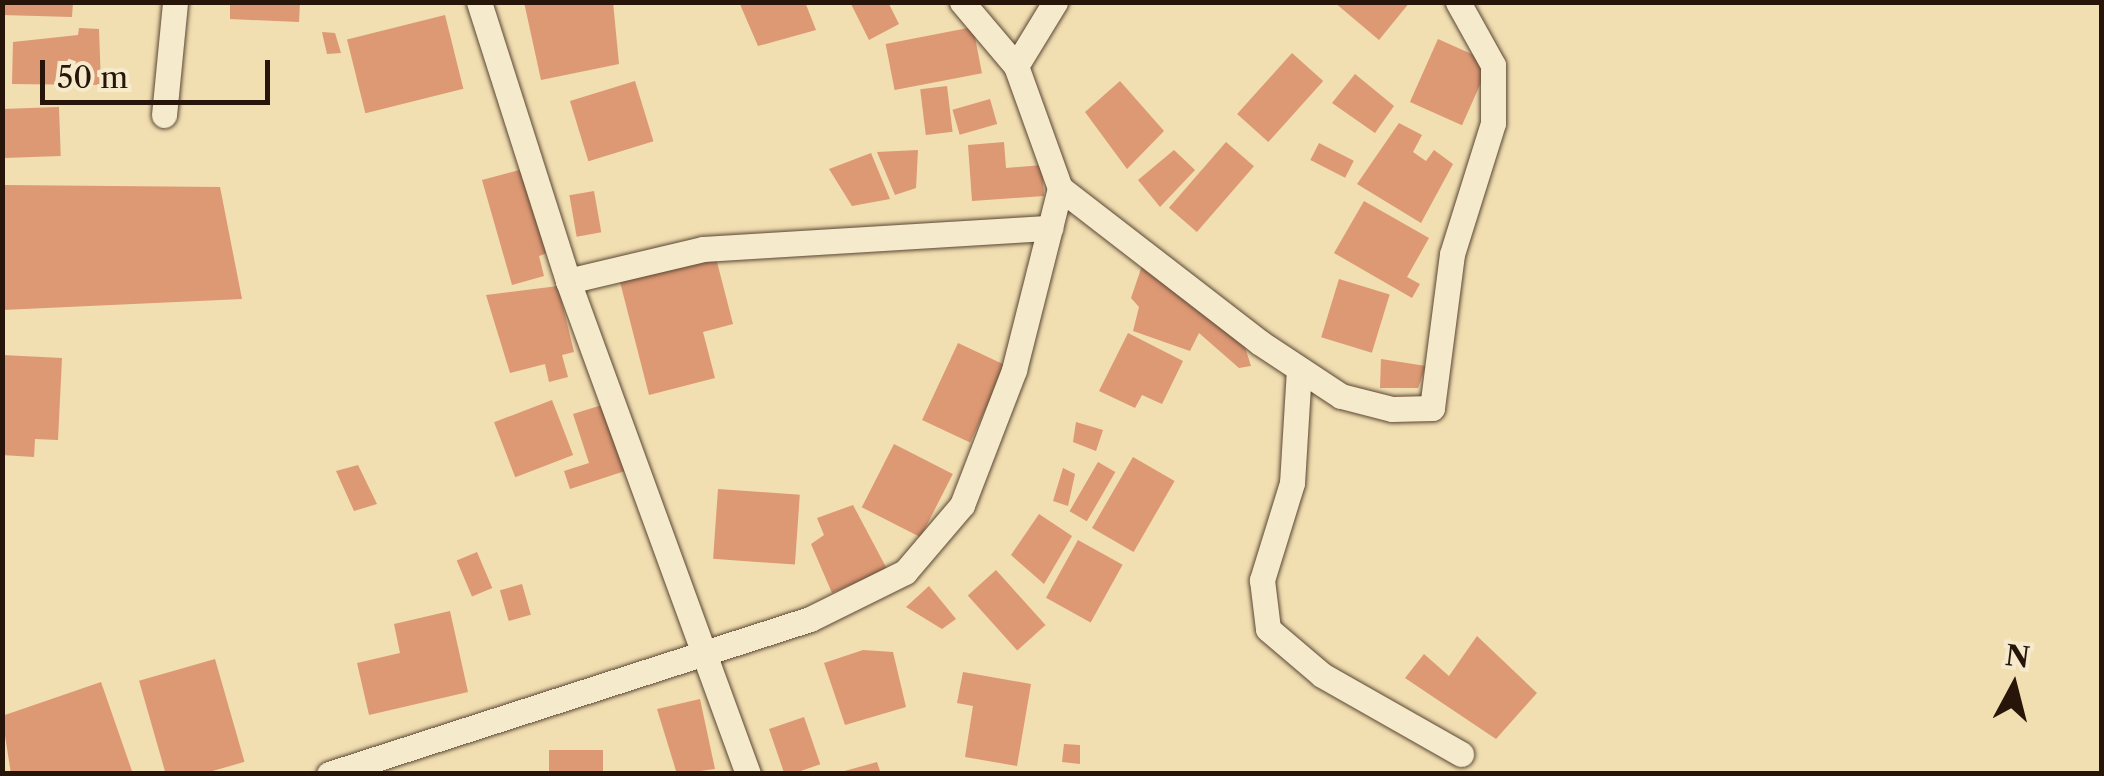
<!DOCTYPE html>
<html>
<head>
<meta charset="utf-8">
<style>
  body { margin:0 }
  #map { position:relative; width:2104px; height:776px; overflow:hidden; background:#f1deb1; font-family:"Libre Caslon Text",serif }
  div>[style] { position:absolute }
  [style*='--x'] { left:calc(var(--x)*1px); top:calc(var(--y)*1px); width:calc(var(--w)*1px); rotate:calc(var(--a)*1deg) }
  .building>* { inset:0; background:#dd9874; transform-origin:0 0 }
  .roads { filter:drop-shadow(0 0 2px #5a4734) drop-shadow(0 0 2px #5a4734) }
  .street>* { height:25px; margin:-12.5px; padding:0 12.5px; transform-origin:12.5px; border-radius:12.5px; background:#f6eacc }
  span { translate:-50% -50%; white-space:nowrap; text-align:center; line-height:1.15; -webkit-text-stroke:8px #f6eacc; paint-order:stroke }
  .frame { position:absolute; inset:0; border:5px solid #27150a; pointer-events:none }
  .north { position:absolute; left:1964px; top:636px; width:100px; height:100px; -webkit-text-stroke:8px #f6eacc; paint-order:stroke; rotate:7deg; font-size:28px; font-weight:700; line-height:40px; text-align:center; color:#27150a }
  .north::after { content:''; display:block; margin:auto; width:35px; height:45px; background:#27150a; clip-path:polygon(50% 0,100% 100%,50% 72%,0 100%) }
  .scale { position:absolute; left:40px; top:60px; width:230px; height:45px; box-sizing:border-box; border:5px solid #27150a; border-top:0; padding-left:12px; font-size:30px; line-height:35px; white-space:nowrap; color:#27150a; -webkit-text-stroke:8px #f6eacc; paint-order:stroke }
</style>
</head>
<body>
<div id="map">
  <div class="building">
    <div style="clip-path:polygon(2px 2px,73px 2px,72px 17px,2px 15px)"></div>
    <div style="clip-path:polygon(230px 2px,300px 2px,299px 22px,230px 19px)"></div>
    <div style="clip-path:polygon(524px 2px,613px 2px,619px 64px,541px 80px)"></div>
    <div style="clip-path:polygon(739px 2px,805px 2px,816px 30px,758px 46px)"></div>
    <div style="clip-path:polygon(850px 2px,888px 2px,899px 24px,869px 40px)"></div>
    <div style="clip-path:polygon(1334px 2px,1410px 2px,1379px 40px)"></div>
    <div style="left:445px;top:15px;width:76px;height:101px;rotate:76deg"></div>
    <div style="left:973px;top:27px;width:47px;height:89px;rotate:79deg"></div>
    <div style="clip-path:polygon(79px 28px,99px 29px,101px 85px,12px 84px,13px 42px,78px 35px)"></div>
    <div style="clip-path:polygon(322px 32px,335px 33px,341px 53px,327px 54px)"></div>
    <div style="left:1438px;top:39px;width:57px;height:69px;rotate:24deg"></div>
    <div style="left:1292px;top:53px;width:42px;height:82px;rotate:42deg"></div>
    <div style="clip-path:polygon(1355px 74px,1394px 106px,1375px 133px,1332px 103px)"></div>
    <div style="left:635px;top:81px;width:63px;height:68px;rotate:73deg"></div>
    <div style="clip-path:polygon(1120px 81px,1164px 131px,1127px 169px,1085px 112px)"></div>
    <div style="left:947px;top:86px;width:46px;height:27px;rotate:83deg"></div>
    <div style="left:990px;top:99px;width:26px;height:39px;rotate:74deg"></div>
    <div style="left:59px;top:107px;width:49px;height:57px;rotate:88deg"></div>
    <div style="clip-path:polygon(1399px 123px,1422px 135px,1413px 152px,1426px 161px,1434px 150px,1453px 164px,1421px 223px,1357px 184px)"></div>
    <div style="clip-path:polygon(1004px 142px,1006px 168px,1042px 165px,1044px 196px,972px 201px,968px 145px)"></div>
    <div style="left:1226px;top:142px;width:37px;height:87px;rotate:41deg"></div>
    <div style="left:1319px;top:143px;width:39px;height:19px;rotate:27deg"></div>
    <div style="clip-path:polygon(918px 150px,916px 188px,895px 195px,877px 152px)"></div>
    <div style="clip-path:polygon(1174px 150px,1195px 170px,1160px 207px,1138px 180px)"></div>
    <div style="clip-path:polygon(871px 153px,890px 199px,852px 206px,829px 169px)"></div>
    <div style="clip-path:polygon(527px 168px,550px 252px,539px 256px,544px 276px,512px 285px,482px 180px)"></div>
    <div style="clip-path:polygon(2px 185px,220px 187px,242px 299px,2px 310px)"></div>
    <div style="left:594px;top:191px;width:42px;height:25px;rotate:80deg"></div>
    <div style="clip-path:polygon(1364px 201px,1429px 238px,1407px 277px,1420px 284px,1412px 298px,1334px 253px)"></div>
    <div style="clip-path:polygon(716px 258px,733px 324px,703px 332px,715px 378px,649px 395px,620px 282px)"></div>
    <div style="clip-path:polygon(1144px 260px,1240px 331px,1251px 366px,1239px 368px,1199px 333px,1190px 351px,1133px 331px,1139px 307px,1131px 298px)"></div>
    <div style="left:1339px;top:279px;width:53px;height:61px;rotate:17deg"></div>
    <div style="clip-path:polygon(558px 286px,574px 352px,562px 355px,568px 377px,549px 382px,545px 364px,510px 373px,486px 295px)"></div>
    <div style="clip-path:polygon(1128px 333px,1183px 361px,1162px 404px,1142px 395px,1135px 408px,1099px 391px)"></div>
    <div style="left:958px;top:343px;width:53px;height:85px;rotate:25deg"></div>
    <div style="clip-path:polygon(2px 355px,62px 358px,58px 440px,35px 439px,34px 457px,2px 455px)"></div>
    <div style="clip-path:polygon(1381px 359px,1426px 366px,1418px 388px,1380px 388px)"></div>
    <div style="left:552px;top:400px;width:59px;height:62px;rotate:69deg"></div>
    <div style="clip-path:polygon(602px 405px,625px 471px,570px 489px,564px 471px,589px 463px,573px 414px)"></div>
    <div style="clip-path:polygon(1076px 422px,1103px 430px,1096px 451px,1073px 442px)"></div>
    <div style="left:894px;top:444px;width:66px;height:71px;rotate:27deg"></div>
    <div style="left:1133px;top:457px;width:48px;height:82px;rotate:30deg"></div>
    <div style="left:1098px;top:462px;width:20px;height:57px;rotate:30deg"></div>
    <div style="clip-path:polygon(358px 465px,377px 504px,354px 511px,336px 471px)"></div>
    <div style="clip-path:polygon(1063px 468px,1075px 474px,1068px 506px,1053px 501px)"></div>
    <div style="left:718px;top:489px;width:82px;height:70px;rotate:4deg"></div>
    <div style="clip-path:polygon(853px 505px,887px 569px,832px 593px,811px 544px,824px 535px,817px 518px)"></div>
    <div style="clip-path:polygon(1039px 514px,1072px 536px,1044px 584px,1011px 555px)"></div>
    <div style="left:1078px;top:540px;width:51px;height:66px;rotate:29deg"></div>
    <div style="left:477px;top:552px;width:39px;height:22px;rotate:67deg"></div>
    <div style="left:996px;top:570px;width:74px;height:38px;rotate:48deg"></div>
    <div style="left:522px;top:584px;width:32px;height:23px;rotate:74deg"></div>
    <div style="clip-path:polygon(929px 586px,956px 619px,942px 629px,906px 607px)"></div>
    <div style="clip-path:polygon(450px 611px,468px 692px,369px 715px,357px 663px,400px 653px,394px 624px)"></div>
    <div style="clip-path:polygon(1477px 636px,1537px 693px,1496px 739px,1405px 678px,1424px 654px,1449px 676px)"></div>
    <div style="clip-path:polygon(863px 650px,893px 652px,906px 707px,845px 725px,824px 663px)"></div>
    <div style="left:215px;top:659px;width:107px;height:79px;rotate:74deg"></div>
    <div style="clip-path:polygon(963px 672px,1031px 684px,1017px 766px,965px 757px,973px 706px,957px 703px)"></div>
    <div style="clip-path:polygon(101px 682px,133px 774px,11px 774px,2px 716px)"></div>
    <div style="clip-path:polygon(700px 699px,715px 769px,677px 774px,657px 709px)"></div>
    <div style="left:804px;top:717px;width:50px;height:37px;rotate:71deg"></div>
    <div style="clip-path:polygon(1064px 744px,1080px 745px,1080px 764px,1062px 762px)"></div>
    <div style="left:549px;top:750px;width:54px;height:24px"></div>
    <div style="clip-path:polygon(877px 762px,881px 774px,841px 774px,841px 772px)"></div>
  </div>
  <div class="roads">
    <div class="street">
      <div style="--x:479;--y:2;--w:293;--a:72.3"></div>
      <div style="--x:568;--y:281;--w:525;--a:69.94"></div>
      <div style="--x:962;--y:2;--w:84;--a:49.8"></div>
      <div style="--x:1016;--y:66;--w:130;--a:70.2"></div>
      <div style="--x:1060;--y:188;--w:252;--a:37.7"></div>
      <div style="--x:1259;--y:342;--w:98;--a:33.4"></div>
      <div style="--x:1341;--y:396;--w:53;--a:14.3"></div>
      <div style="--x:1392;--y:409;--w:40;--a:-1.4"></div>
      <div style="--x:1432;--y:408;--w:155;--a:-82.6"></div>
      <div style="--x:1452;--y:254;--w:137;--a:-72.6"></div>
      <div style="--x:1493;--y:123;--w:58;--a:-90"></div>
      <div style="--x:1493;--y:65;--w:72;--a:-119.1"></div>
      <div style="--x:1016;--y:66;--w:75;--a:-58.6"></div>
      <div style="--x:164;--y:115;--w:114;--a:-84.4"></div>
      <div style="--x:568;--y:281;--w:139;--a:-13.3"></div>
      <div style="--x:703;--y:249;--w:348;--a:-3.5"></div>
      <div style="--x:1299;--y:369;--w:114;--a:93.5"></div>
      <div style="--x:1292;--y:483;--w:102;--a:107.2"></div>
      <div style="--x:1262;--y:580;--w:49;--a:83"></div>
      <div style="--x:1268;--y:629;--w:71;--a:40.4"></div>
      <div style="--x:1322;--y:675;--w:160;--a:29.6"></div>
      <div style="--x:329;--y:774;--w:505;--a:-17.86"></div>
      <div style="--x:810;--y:619;--w:106;--a:-26.3"></div>
      <div style="--x:905;--y:572;--w:88;--a:-49.6"></div>
      <div style="--x:962;--y:505;--w:145;--a:-68.9"></div>
      <div style="--x:1014;--y:370;--w:188;--a:-75.8"></div>
    </div>
  </div>
  <div class="frame"></div>
  <div class="north">N</div>
  <div class="scale">50 m</div>
</div>
</body>
</html>
